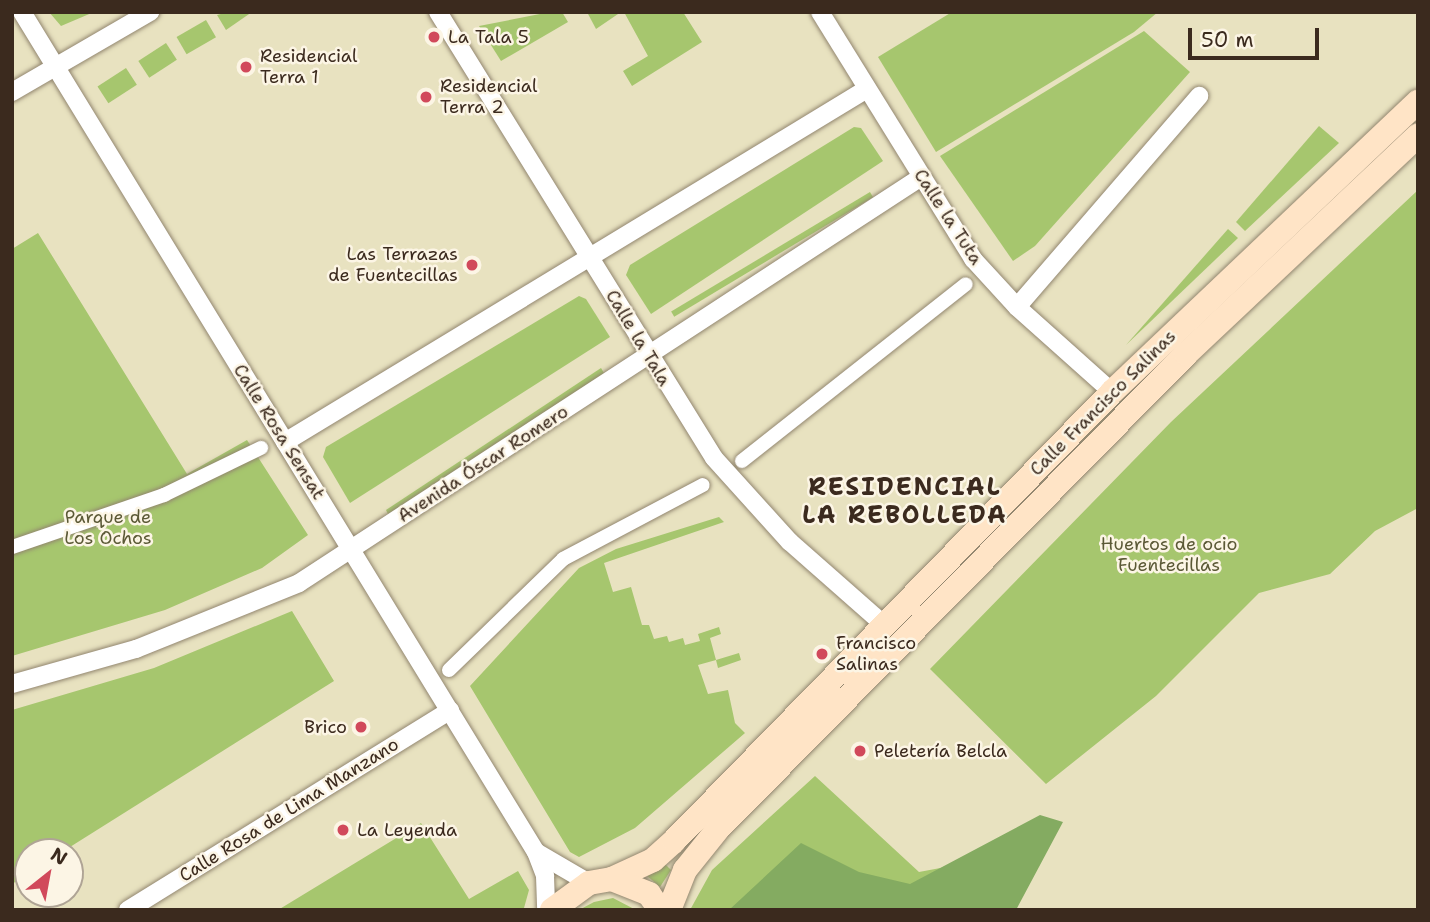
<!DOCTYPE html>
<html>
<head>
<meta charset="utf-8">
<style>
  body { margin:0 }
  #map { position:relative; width:1430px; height:922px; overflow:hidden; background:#e8e2c0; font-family:"Shantell Sans",sans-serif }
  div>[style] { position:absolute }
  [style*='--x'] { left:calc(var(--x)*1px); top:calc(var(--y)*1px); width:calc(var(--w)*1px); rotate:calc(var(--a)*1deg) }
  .green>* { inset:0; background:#a6c66e; transform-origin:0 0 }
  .forest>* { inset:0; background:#84ab61 }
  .roads { filter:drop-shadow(0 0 2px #92866f) drop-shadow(0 0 2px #92866f) }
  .pedestrian>* { height:14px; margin:-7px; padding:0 7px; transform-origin:7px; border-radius:7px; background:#fff }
  .minor>* { height:18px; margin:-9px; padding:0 9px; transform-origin:9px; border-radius:9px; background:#fff }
  .secondary>* { height:24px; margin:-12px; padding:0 12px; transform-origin:12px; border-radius:12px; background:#ffe4c6 }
  .dots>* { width:19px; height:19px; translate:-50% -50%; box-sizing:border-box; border:4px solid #fcf5e5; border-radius:50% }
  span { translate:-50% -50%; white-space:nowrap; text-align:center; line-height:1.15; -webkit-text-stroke:5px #fcf5e5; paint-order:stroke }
  .poi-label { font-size:18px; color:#3b2a1e }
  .left { translate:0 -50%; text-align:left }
  .right { translate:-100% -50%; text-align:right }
  .street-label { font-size:18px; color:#3b2a1e }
  .park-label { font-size:18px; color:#5b5936 }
  .district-label { font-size:24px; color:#3b2a1e; font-weight:700; letter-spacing:2px }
  .frame { position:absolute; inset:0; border:14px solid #3b2a1e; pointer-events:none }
  .north { position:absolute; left:14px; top:838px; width:70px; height:70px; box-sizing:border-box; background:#fcf5e5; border:2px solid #afa495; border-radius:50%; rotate:31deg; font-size:19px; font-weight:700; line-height:28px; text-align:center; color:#3b2a1e }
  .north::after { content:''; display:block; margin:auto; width:24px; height:32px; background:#d1495b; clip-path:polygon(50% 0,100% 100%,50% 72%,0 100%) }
  .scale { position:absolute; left:1188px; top:28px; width:131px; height:32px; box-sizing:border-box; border:4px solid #3b2a1e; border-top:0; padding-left:9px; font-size:21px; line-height:24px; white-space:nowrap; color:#3b2a1e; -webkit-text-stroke:5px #fcf5e5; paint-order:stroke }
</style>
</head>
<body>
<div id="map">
  <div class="green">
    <div style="clip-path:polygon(49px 12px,94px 12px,61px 26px)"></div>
    <div style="clip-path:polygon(228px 12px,252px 12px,226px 30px,217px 15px)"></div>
    <div style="clip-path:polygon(550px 12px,562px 12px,568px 22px,501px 61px,479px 26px)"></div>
    <div style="clip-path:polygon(587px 12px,621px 12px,596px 29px)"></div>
    <div style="clip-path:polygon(624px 12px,683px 12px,702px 42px,632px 86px,623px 71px,648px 56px)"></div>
    <div style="clip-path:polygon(952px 12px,1158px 12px,1134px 32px,936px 152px,878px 57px)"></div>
    <div style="left:206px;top:20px;width:20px;height:34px;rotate:60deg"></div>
    <div style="clip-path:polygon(1144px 31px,1190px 72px,1035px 246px,1013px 261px,940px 156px)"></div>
    <div style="left:166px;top:43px;width:20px;height:33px;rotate:57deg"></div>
    <div style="left:126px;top:68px;width:20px;height:34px;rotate:57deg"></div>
    <div style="clip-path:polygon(1319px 126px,1339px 143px,1245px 231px,1236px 222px)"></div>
    <div style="clip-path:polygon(854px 127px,861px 128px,883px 161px,651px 314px,626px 275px,630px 265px)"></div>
    <div style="clip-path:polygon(1418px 190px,1418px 508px,1375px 531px,1330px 574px,1259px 593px,1156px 696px,1046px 784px,930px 669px,1171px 422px)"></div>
    <div style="left:870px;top:192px;width:6px;height:232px;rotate:59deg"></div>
    <div style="clip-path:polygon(1228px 229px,1238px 238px,1126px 345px)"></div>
    <div style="clip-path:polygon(38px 233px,187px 474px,247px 440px,308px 535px,262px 568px,165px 610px,12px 656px,12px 249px)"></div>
    <div style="clip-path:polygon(579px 296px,586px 299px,610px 337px,350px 503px,323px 457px,326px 447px)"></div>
    <div style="clip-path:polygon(601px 368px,604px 373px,388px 514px,386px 510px)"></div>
    <div style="clip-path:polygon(719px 517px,724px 522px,604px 563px,613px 592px,631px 587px,642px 625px,649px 625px,654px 639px,667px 636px,669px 642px,683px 638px,685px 645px,700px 641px,698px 634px,719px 627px,721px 634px,710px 638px,716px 660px,739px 653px,741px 660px,718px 668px,716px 660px,698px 665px,708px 694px,728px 690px,735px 723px,745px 733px,635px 828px,579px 857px,570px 852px,470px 686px,579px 568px,616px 549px)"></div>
    <div style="clip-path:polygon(292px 611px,334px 681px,62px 852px,28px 852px,28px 874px,12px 884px,12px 710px,154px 668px)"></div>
    <div style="clip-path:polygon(815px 776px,919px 872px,983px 860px,976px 910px,690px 910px,712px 870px)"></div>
    <div style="clip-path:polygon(421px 823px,469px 899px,518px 871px,529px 890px,524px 908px,278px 910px)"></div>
    <div style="clip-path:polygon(663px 862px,671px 870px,660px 887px,646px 875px)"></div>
    <div style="clip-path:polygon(613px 898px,636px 910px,579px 910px,594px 902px)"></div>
  </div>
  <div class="forest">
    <div style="clip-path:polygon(1040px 815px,1063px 822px,1016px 910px,729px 910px,801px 843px,859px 872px,910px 884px)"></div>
  </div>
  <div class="roads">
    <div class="pedestrian">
      <div style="--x:742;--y:461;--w:285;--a:-38.3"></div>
      <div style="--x:12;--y:547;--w:161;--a:-18.9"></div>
      <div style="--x:164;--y:495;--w:108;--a:-25.9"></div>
      <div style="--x:449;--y:670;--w:159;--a:-44.2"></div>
      <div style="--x:563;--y:559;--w:158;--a:-27.9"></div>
    </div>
    <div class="minor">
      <div style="--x:22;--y:12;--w:985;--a:58.54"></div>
      <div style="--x:536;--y:852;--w:26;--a:69"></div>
      <div style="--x:545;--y:876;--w:34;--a:88"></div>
      <div style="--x:438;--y:12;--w:524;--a:58.25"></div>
      <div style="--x:714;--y:458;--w:113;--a:47.9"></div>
      <div style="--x:790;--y:542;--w:125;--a:41.4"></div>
      <div style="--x:820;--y:12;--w:291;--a:58.2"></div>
      <div style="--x:973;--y:259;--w:65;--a:47.5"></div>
      <div style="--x:1017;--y:307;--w:127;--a:41.8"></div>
      <div style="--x:12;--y:92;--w:160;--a:-30.1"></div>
      <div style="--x:1017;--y:307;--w:279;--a:-49.2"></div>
      <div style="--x:285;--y:442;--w:681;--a:-31.24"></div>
      <div style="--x:12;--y:684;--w:129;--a:-15.8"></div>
      <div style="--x:136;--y:649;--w:176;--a:-22"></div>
      <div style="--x:299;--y:583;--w:743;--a:-33.13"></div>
      <div style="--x:536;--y:852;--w:61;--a:30.3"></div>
      <div style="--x:128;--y:910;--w:379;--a:-31.8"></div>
    </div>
    <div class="secondary">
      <div style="--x:612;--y:879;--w:45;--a:-24.9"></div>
      <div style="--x:653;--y:860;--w:28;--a:-42"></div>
      <div style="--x:674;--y:841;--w:627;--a:-45.71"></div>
      <div style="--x:1112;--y:392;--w:422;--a:-43.5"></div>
      <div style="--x:552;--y:910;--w:46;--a:-36.1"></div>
      <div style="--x:589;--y:883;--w:23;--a:-10"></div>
      <div style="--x:612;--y:879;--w:40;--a:22"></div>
      <div style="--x:649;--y:894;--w:19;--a:55"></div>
      <div style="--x:669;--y:910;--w:43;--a:-68.2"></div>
      <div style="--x:685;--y:870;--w:51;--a:-51.3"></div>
      <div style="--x:717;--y:830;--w:668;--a:-45.42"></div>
      <div style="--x:1186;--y:354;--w:319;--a:-43.3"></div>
    </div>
  </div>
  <div class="dots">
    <div style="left:434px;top:37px;background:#d1495b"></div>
    <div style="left:246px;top:67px;background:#d1495b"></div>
    <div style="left:426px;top:97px;background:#d1495b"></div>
    <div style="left:472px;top:265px;background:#d1495b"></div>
    <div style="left:822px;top:654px;background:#d1495b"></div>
    <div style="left:361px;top:727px;background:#d1495b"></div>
    <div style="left:860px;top:751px;background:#d1495b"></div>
    <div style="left:343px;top:830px;background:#d1495b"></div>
  </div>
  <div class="poi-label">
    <span class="left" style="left:448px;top:37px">La Tala 5</span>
    <span class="left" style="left:260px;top:67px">Residencial<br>Terra 1</span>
    <span class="left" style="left:440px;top:97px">Residencial<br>Terra 2</span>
    <span class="right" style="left:458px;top:265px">Las Terrazas<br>de Fuentecillas</span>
    <span class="left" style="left:836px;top:654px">Francisco<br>Salinas</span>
    <span class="right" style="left:347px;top:727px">Brico</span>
    <span class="left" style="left:874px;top:751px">Peletería Belcla</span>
    <span class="left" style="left:357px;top:830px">La Leyenda</span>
  </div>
  <div class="street-label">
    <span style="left:948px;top:217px;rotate:57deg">Calle la Tuta</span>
    <span style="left:638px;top:338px;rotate:59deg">Calle la Tala</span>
    <span style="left:1103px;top:403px;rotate:-45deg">Calle Francisco Salinas</span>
    <span style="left:279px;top:432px;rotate:58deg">Calle Rosa Sensat</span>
    <span style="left:483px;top:464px;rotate:-33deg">Avenida Óscar Romero</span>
    <span style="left:289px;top:810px;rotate:-32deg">Calle Rosa de Lima Manzano</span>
  </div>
  <div class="park-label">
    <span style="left:108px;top:528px">Parque de<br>Los Ochos</span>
    <span style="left:1169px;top:555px">Huertos de ocio<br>Fuentecillas</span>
  </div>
  <div class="district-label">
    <span style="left:905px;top:502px">RESIDENCIAL<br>LA REBOLLEDA</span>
  </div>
  <div class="frame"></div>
  <div class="north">N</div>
  <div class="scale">50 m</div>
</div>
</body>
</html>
